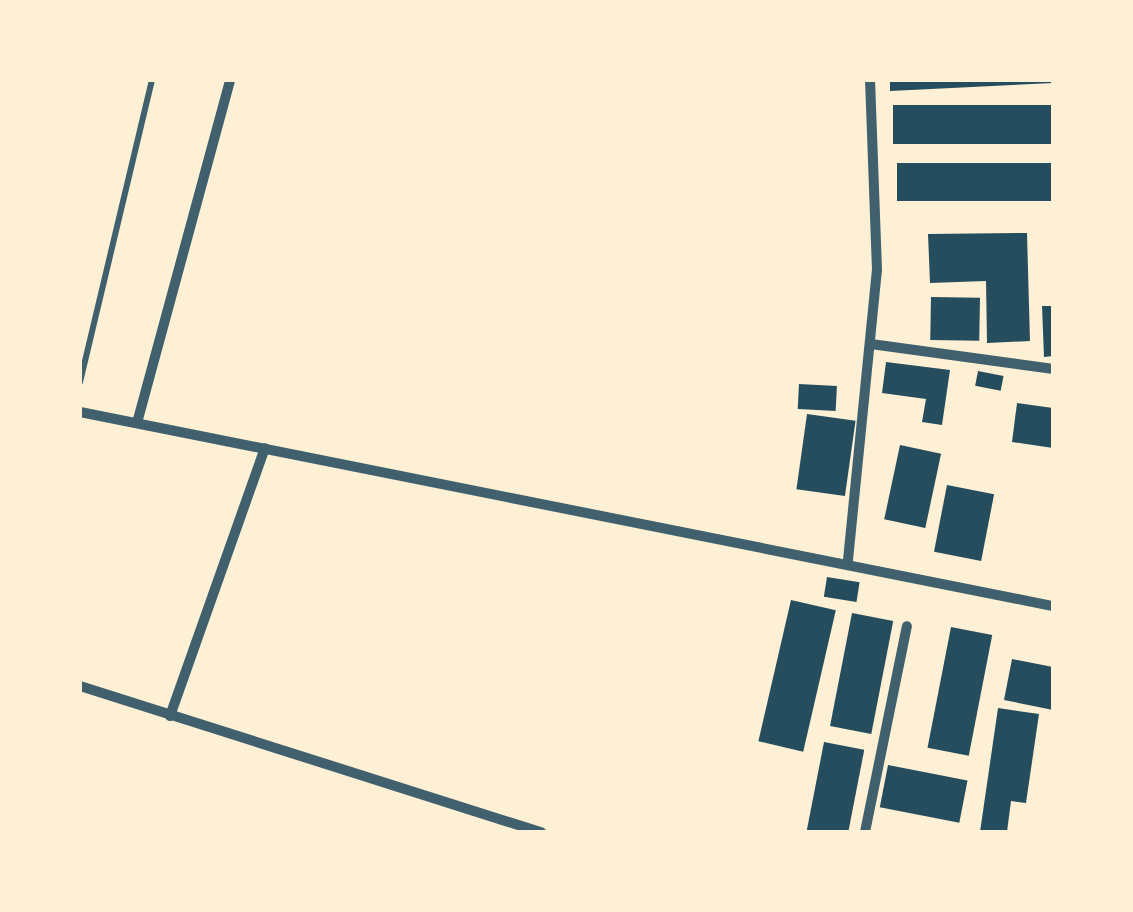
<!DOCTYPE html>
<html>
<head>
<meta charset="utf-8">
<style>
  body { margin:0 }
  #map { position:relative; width:1133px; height:912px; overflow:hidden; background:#fdf0d5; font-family:"Roboto Condensed",sans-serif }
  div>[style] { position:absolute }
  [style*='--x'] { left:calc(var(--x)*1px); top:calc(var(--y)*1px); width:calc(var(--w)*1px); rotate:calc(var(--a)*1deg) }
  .building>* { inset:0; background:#264d5e; transform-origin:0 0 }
  .service>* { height:6px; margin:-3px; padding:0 3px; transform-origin:3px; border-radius:3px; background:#3f606c }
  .minor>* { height:10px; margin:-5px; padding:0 5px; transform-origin:5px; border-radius:5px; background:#3f606c }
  span { translate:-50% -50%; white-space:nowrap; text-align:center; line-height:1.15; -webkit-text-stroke:8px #fdf0d5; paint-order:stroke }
  .frame { position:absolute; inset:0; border:82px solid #fdf0d5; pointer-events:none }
</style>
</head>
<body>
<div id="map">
  <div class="building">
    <div style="clip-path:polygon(890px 80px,1053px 80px,1053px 83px,890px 91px)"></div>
    <div style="left:893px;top:105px;width:160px;height:39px"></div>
    <div style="left:897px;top:163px;width:156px;height:38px"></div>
    <div style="clip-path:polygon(1027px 233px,1030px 341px,987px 343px,986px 281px,930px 283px,928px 234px)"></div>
    <div style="left:931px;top:297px;width:49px;height:43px;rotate:1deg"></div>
    <div style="clip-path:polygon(1042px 306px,1053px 306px,1053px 356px,1044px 357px)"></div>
    <div style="clip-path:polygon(886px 362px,950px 370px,942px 425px,922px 422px,926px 399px,882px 393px)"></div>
    <div style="left:978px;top:371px;width:26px;height:15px;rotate:11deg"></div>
    <div style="left:799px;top:384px;width:38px;height:25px;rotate:3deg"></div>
    <div style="clip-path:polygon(1017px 403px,1053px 408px,1053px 448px,1012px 442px)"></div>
    <div style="left:807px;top:414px;width:49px;height:76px;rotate:8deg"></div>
    <div style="left:900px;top:445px;width:42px;height:76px;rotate:12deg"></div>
    <div style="left:947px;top:485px;width:48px;height:68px;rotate:11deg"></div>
    <div style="left:827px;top:577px;width:33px;height:20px;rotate:9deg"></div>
    <div style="left:791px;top:600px;width:46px;height:145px;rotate:13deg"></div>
    <div style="left:852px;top:613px;width:42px;height:115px;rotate:11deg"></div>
    <div style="left:951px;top:627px;width:42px;height:123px;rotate:11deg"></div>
    <div style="clip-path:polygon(1012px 659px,1053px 667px,1053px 710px,1004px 700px)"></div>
    <div style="clip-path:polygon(998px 708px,1039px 714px,1026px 803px,1011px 801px,1007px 832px,980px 832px)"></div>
    <div style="left:824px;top:742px;width:41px;height:92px;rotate:11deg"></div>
    <div style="left:888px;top:765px;width:81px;height:43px;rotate:11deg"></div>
  </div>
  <div class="service">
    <div style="--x:80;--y:382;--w:310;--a:-76.6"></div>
  </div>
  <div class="minor">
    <div style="--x:871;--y:344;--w:184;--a:7.8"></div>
    <div style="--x:80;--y:412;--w:992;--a:11.28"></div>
    <div style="--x:137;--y:423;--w:355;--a:-74.8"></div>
    <div style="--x:848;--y:560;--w:291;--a:-84.3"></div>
    <div style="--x:877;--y:270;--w:190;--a:-92.1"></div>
    <div style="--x:80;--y:686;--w:484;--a:17.6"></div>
    <div style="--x:170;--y:716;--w:284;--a:-70.5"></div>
    <div style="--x:865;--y:832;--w:210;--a:-78.5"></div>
  </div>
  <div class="frame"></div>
</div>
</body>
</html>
